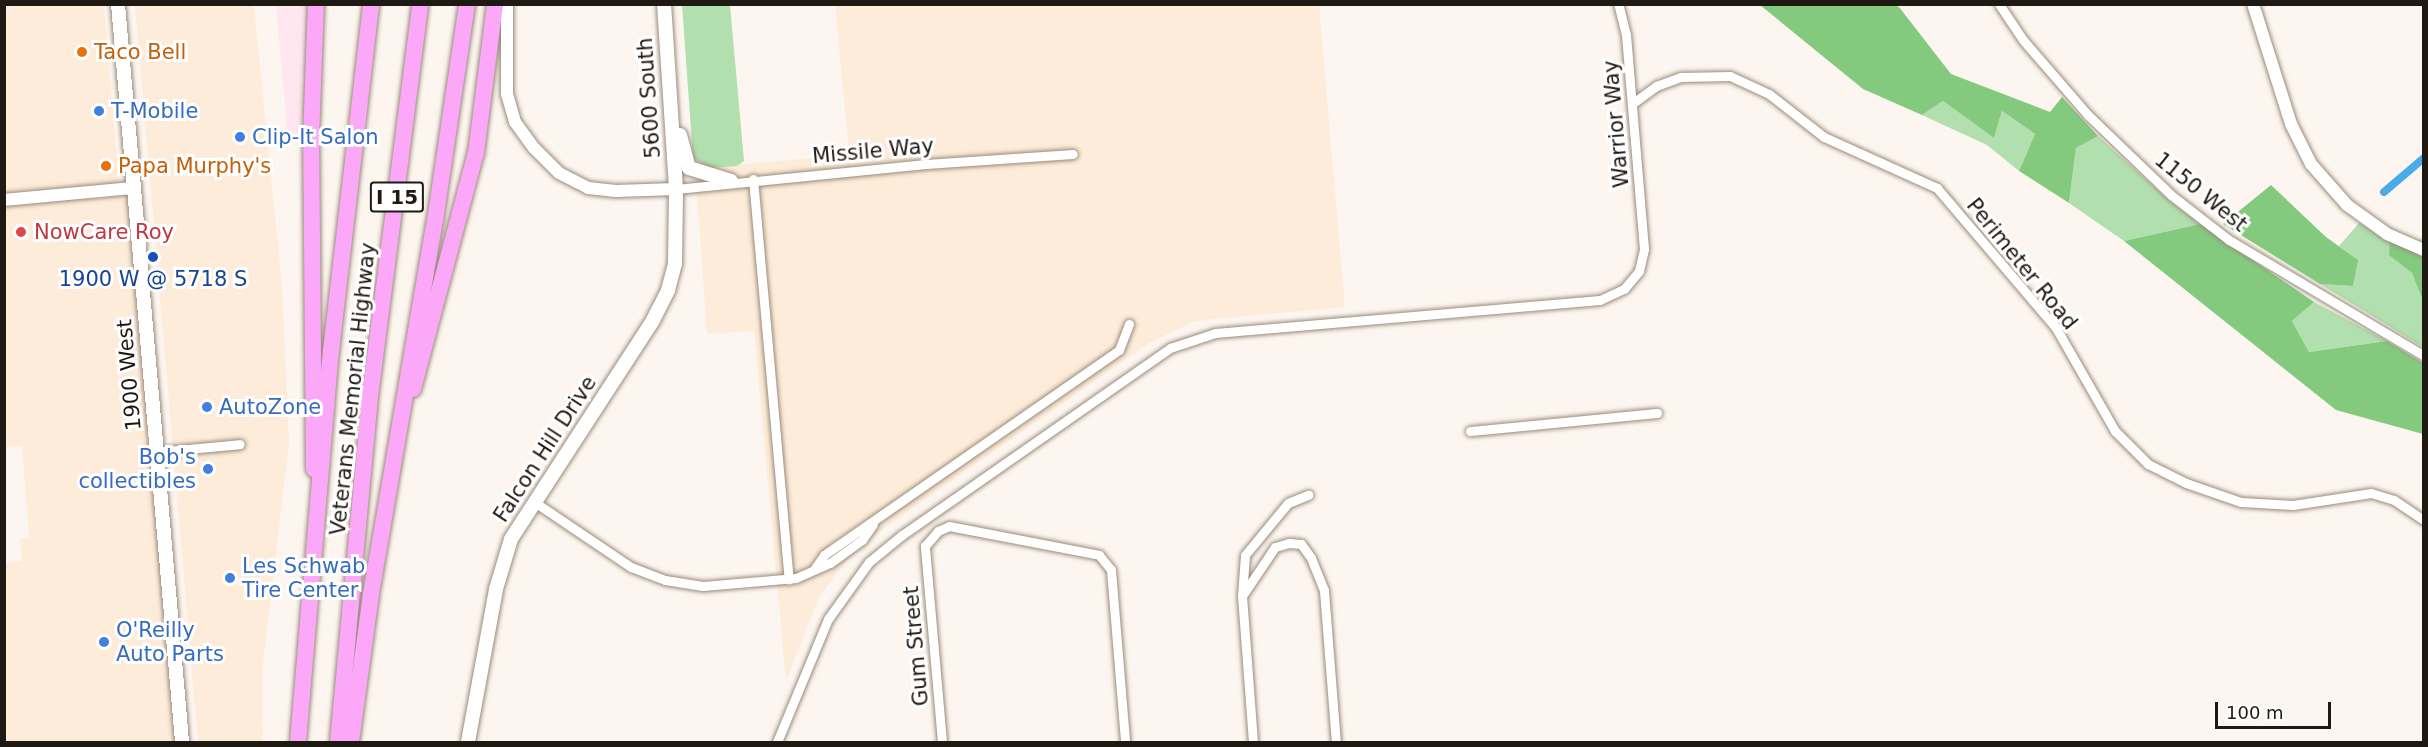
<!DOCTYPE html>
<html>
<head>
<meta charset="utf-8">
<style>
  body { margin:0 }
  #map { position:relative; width:2428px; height:747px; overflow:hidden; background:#fdf6f0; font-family:"DejaVu Sans",sans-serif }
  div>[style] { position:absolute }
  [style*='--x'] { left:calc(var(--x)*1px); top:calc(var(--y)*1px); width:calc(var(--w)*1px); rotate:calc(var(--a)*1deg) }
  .built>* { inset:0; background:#fdecd9 }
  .industrial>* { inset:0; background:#ffe6ef }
  .green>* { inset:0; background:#b2dfae }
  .forest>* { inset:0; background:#83ca7f }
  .canal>* { height:8px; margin:-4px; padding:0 4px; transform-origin:4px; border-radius:4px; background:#4babe8 }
  .roads { filter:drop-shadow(0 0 2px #9a8b7b) drop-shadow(0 0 2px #9a8b7b) }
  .minor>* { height:9px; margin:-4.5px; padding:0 4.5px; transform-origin:4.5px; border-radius:4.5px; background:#fff }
  .tertiary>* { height:12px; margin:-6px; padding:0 6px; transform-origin:6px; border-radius:6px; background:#fff }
  .secondary>* { height:14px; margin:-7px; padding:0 7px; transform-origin:7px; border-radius:7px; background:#fff }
  .motorway>* { height:16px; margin:-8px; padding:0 8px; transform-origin:8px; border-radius:8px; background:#fca8f8 }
  .dots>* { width:16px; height:16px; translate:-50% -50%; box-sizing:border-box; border:3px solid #fff; border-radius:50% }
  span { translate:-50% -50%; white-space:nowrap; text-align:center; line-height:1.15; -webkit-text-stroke:6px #fff; paint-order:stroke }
  .shield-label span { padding:2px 4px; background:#fff; border:2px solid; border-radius:4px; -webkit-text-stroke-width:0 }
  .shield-label { font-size:20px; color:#1f1913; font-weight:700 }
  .food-label { font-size:21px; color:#c56008 }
  .left { translate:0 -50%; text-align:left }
  .street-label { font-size:21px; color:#1f1913 }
  .shop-label { font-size:21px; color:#366cbe }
  .right { translate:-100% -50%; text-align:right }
  .health-label { font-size:21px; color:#be3a42 }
  .transit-label { font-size:21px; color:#164399 }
  .frame { position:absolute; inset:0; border:6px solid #1f1913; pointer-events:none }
  .scale { position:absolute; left:2215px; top:702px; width:116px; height:27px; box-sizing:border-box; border:3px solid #1f1913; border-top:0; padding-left:8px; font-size:18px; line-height:21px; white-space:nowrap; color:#1f1913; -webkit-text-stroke:4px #fff; paint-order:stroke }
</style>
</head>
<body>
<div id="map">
  <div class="built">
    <div style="clip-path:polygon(5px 4px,104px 5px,119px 183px,5px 193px)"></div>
    <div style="clip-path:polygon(135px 5px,254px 5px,282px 284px,289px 443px,262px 672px,263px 742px,198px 742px)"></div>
    <div style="clip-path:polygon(835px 5px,1319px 5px,1345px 307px,1195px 321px,1149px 343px,884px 528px,847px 560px,819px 597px,786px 681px,754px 331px,707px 334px,695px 168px,849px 155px)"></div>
    <div style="clip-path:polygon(130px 193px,175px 742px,5px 742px,5px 563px,22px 561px,20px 539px,29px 538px,22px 446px,5px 447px,5px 204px)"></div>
  </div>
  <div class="industrial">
    <div style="clip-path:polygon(276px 5px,313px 5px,308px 94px,297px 139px,288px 140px)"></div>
  </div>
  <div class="green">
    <div style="clip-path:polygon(682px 5px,730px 5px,744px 161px,737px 166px,708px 168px,693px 158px)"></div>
    <div style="clip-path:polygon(1943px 101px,1994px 138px,2002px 111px,2035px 134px,2019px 171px,1987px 145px,1922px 115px)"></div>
    <div style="clip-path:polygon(2098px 136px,2165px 197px,2200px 224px,2124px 241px,2069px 203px,2076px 148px)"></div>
    <div style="clip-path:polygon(2359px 223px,2390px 241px,2390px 255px,2412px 273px,2423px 301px,2423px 347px,2320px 284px,2353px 286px,2357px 260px,2339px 246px)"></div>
    <div style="clip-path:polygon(2314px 302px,2387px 341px,2309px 352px,2292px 321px)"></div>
  </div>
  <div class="forest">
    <div style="clip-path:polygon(1892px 4px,1899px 7px,1951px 74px,2050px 112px,2062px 97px,2098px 136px,2076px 148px,2069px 203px,2019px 171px,2035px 134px,2002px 111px,1994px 138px,1943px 101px,1922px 115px,1863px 89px,1760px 5px)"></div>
    <div style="clip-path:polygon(2271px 185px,2326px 237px,2358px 260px,2353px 286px,2320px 284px,2223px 224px)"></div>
    <div style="clip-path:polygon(2200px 224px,2314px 302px,2292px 321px,2309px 352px,2387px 341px,2423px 363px,2423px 434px,2336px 410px,2124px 241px)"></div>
    <div style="clip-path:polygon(2390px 241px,2423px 256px,2423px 301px,2412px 273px,2389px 255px)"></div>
  </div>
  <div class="canal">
    <div style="--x:2384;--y:192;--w:52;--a:-40.4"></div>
  </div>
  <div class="roads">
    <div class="minor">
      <div style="--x:1999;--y:4;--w:43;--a:56.3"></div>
      <div style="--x:2023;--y:40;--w:99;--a:49.1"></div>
      <div style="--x:2088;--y:115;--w:115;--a:43.9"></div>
      <div style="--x:2171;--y:195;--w:73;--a:37.8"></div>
      <div style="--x:2229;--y:240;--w:227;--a:30.7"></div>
      <div style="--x:1633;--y:103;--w:29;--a:-36"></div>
      <div style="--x:1656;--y:86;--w:27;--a:-20"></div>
      <div style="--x:1681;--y:77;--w:49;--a:-1.2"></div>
      <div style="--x:1730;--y:76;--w:43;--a:24.8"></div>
      <div style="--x:1769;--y:94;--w:70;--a:38"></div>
      <div style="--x:1824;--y:137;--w:124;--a:24.3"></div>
      <div style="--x:1937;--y:188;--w:184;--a:49.6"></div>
      <div style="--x:2056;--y:328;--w:119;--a:60.2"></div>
      <div style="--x:2115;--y:431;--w:47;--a:45"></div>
      <div style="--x:2148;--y:464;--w:42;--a:26.6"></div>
      <div style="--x:2186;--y:483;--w:58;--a:19.1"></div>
      <div style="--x:2241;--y:502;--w:52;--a:3.3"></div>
      <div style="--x:2293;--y:505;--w:79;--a:-8.7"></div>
      <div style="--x:2371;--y:493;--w:24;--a:17"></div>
      <div style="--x:2394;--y:500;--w:36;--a:34"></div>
      <div style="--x:753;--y:179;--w:402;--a:84.9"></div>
      <div style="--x:676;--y:189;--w:251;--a:-5.7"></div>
      <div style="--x:926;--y:164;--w:147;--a:-3.9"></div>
      <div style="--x:1470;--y:431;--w:188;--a:-5.5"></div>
      <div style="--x:156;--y:452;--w:84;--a:-5.4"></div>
      <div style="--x:533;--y:501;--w:118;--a:34"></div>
      <div style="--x:631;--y:567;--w:36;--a:21"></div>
      <div style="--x:665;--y:580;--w:38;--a:9"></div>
      <div style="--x:703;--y:586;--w:93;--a:-4.9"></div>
      <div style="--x:796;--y:578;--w:37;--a:-24"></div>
      <div style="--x:830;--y:563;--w:39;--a:-36"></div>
      <div style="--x:862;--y:540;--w:19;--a:-55"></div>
      <div style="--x:815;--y:568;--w:16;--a:-55"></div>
      <div style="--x:824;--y:555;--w:359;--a:-34.8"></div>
      <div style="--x:1119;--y:350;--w:28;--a:-69"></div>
      <div style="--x:1242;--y:596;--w:41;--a:-85.8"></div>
      <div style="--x:1245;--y:555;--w:67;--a:-50.4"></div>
      <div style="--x:1288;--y:503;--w:22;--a:-22"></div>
      <div style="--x:777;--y:742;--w:133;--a:-67.5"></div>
      <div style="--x:828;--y:619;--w:70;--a:-54.3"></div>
      <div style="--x:869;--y:562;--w:43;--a:-39.3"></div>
      <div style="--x:902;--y:535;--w:327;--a:-34.9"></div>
      <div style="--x:1170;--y:348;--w:47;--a:-18.4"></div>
      <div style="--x:1215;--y:333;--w:386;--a:-4.9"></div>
      <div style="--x:1600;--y:300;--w:26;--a:-25"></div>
      <div style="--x:1624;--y:289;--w:23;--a:-50"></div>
      <div style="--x:1639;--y:271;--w:23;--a:-77"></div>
      <div style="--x:1644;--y:249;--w:215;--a:-94.8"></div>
      <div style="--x:1626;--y:35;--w:32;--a:-104"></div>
      <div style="--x:942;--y:742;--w:197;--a:-95"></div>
      <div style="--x:925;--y:546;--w:20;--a:-49"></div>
      <div style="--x:938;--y:531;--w:12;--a:-24"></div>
      <div style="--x:949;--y:526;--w:153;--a:10.9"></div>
      <div style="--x:1099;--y:555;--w:19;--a:51"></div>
      <div style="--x:1111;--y:570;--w:173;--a:85.3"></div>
      <div style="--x:1253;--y:742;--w:146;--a:-94.3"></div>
      <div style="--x:1242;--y:596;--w:59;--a:-56"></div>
      <div style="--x:1275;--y:547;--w:15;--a:-16"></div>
      <div style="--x:1289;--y:543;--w:12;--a:5"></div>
      <div style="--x:1301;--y:544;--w:17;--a:54"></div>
      <div style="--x:1311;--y:558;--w:35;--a:68"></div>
      <div style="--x:1324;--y:591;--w:151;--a:85.5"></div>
    </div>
    <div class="tertiary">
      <div style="--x:507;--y:4;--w:90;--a:90"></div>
      <div style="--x:507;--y:94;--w:29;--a:74"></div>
      <div style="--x:515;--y:122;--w:32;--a:54"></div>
      <div style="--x:534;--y:148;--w:35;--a:45"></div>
      <div style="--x:559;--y:173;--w:33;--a:27"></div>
      <div style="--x:588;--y:188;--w:28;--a:6"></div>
      <div style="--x:616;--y:191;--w:60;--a:-1.9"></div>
      <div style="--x:2253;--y:4;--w:126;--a:72.4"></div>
      <div style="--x:2291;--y:124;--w:45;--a:63.4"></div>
      <div style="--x:2311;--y:164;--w:55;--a:48.7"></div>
      <div style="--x:2347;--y:205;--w:49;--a:35.9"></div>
      <div style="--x:2387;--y:234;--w:40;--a:23.4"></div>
      <div style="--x:4;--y:200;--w:131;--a:-5.3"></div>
    </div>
    <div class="secondary">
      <div style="--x:118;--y:4;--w:741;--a:85.04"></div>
      <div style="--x:680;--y:135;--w:34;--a:75"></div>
      <div style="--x:689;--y:168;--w:44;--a:17.2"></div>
      <div style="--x:468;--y:742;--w:156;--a:-79.6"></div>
      <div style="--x:496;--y:589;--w:52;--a:-73.3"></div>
      <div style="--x:511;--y:539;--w:261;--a:-57"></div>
      <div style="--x:653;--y:320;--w:34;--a:-63"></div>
      <div style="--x:668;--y:290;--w:28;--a:-75"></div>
      <div style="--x:675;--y:263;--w:74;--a:-89.2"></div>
      <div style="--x:676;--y:189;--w:185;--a:-93.7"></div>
    </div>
    <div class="motorway">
      <div style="--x:413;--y:389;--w:244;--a:-75.1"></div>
      <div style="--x:476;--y:153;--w:150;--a:-82.7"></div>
      <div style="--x:314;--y:469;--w:330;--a:-90.5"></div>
      <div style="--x:311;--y:139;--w:135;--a:-87.9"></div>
      <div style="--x:298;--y:742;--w:392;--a:-85.2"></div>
      <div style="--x:331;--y:351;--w:349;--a:-83.4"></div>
      <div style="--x:338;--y:742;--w:355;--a:-84.7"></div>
      <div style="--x:371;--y:389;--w:388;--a:-82.7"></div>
      <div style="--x:351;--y:742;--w:149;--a:-82.3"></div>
      <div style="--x:371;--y:594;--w:378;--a:-80.3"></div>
      <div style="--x:435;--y:221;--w:219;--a:-81.6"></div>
    </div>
  </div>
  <div class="dots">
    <div style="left:82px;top:52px;background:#e8710a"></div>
    <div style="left:99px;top:111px;background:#3f7fe0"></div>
    <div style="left:240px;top:137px;background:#3f7fe0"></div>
    <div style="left:106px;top:166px;background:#e8710a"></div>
    <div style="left:21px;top:232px;background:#e0444e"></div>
    <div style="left:153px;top:257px;background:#1a4fb4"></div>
    <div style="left:207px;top:407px;background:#3f7fe0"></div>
    <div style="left:208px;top:469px;background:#3f7fe0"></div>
    <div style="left:230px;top:578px;background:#3f7fe0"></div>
    <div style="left:104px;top:642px;background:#3f7fe0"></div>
  </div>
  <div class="shield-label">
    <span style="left:397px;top:197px">I 15</span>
  </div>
  <div class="food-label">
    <span class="left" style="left:94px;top:52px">Taco Bell</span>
    <span class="left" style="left:118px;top:166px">Papa Murphy's</span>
  </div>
  <div class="street-label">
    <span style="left:649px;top:98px;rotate:-94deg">5600 South</span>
    <span style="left:1616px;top:124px;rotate:-95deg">Warrior Way</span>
    <span style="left:873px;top:151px;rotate:-5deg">Missile Way</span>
    <span style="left:2201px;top:192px;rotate:39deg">1150 West</span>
    <span style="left:2022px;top:264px;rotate:51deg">Perimeter Road</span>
    <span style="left:129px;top:375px;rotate:-95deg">1900 West</span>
    <span style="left:353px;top:389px;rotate:-84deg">Veterans Memorial Highway</span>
    <span style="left:545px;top:449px;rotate:-57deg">Falcon Hill Drive</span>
    <span style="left:916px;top:646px;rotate:-95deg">Gum Street</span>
  </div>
  <div class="shop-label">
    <span class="left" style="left:111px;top:111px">T-Mobile</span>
    <span class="left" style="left:252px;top:137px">Clip-It Salon</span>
    <span class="left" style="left:219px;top:407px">AutoZone</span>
    <span class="right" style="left:196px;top:469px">Bob's<br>collectibles</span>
    <span class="left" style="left:242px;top:578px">Les Schwab<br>Tire Center</span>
    <span class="left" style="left:116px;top:642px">O'Reilly<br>Auto Parts</span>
  </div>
  <div class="health-label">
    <span class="left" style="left:34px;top:232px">NowCare Roy</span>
  </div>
  <div class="transit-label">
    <span style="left:153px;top:279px">1900 W @ 5718 S</span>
  </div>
  <div class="frame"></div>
  <div class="scale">100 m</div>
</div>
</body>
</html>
